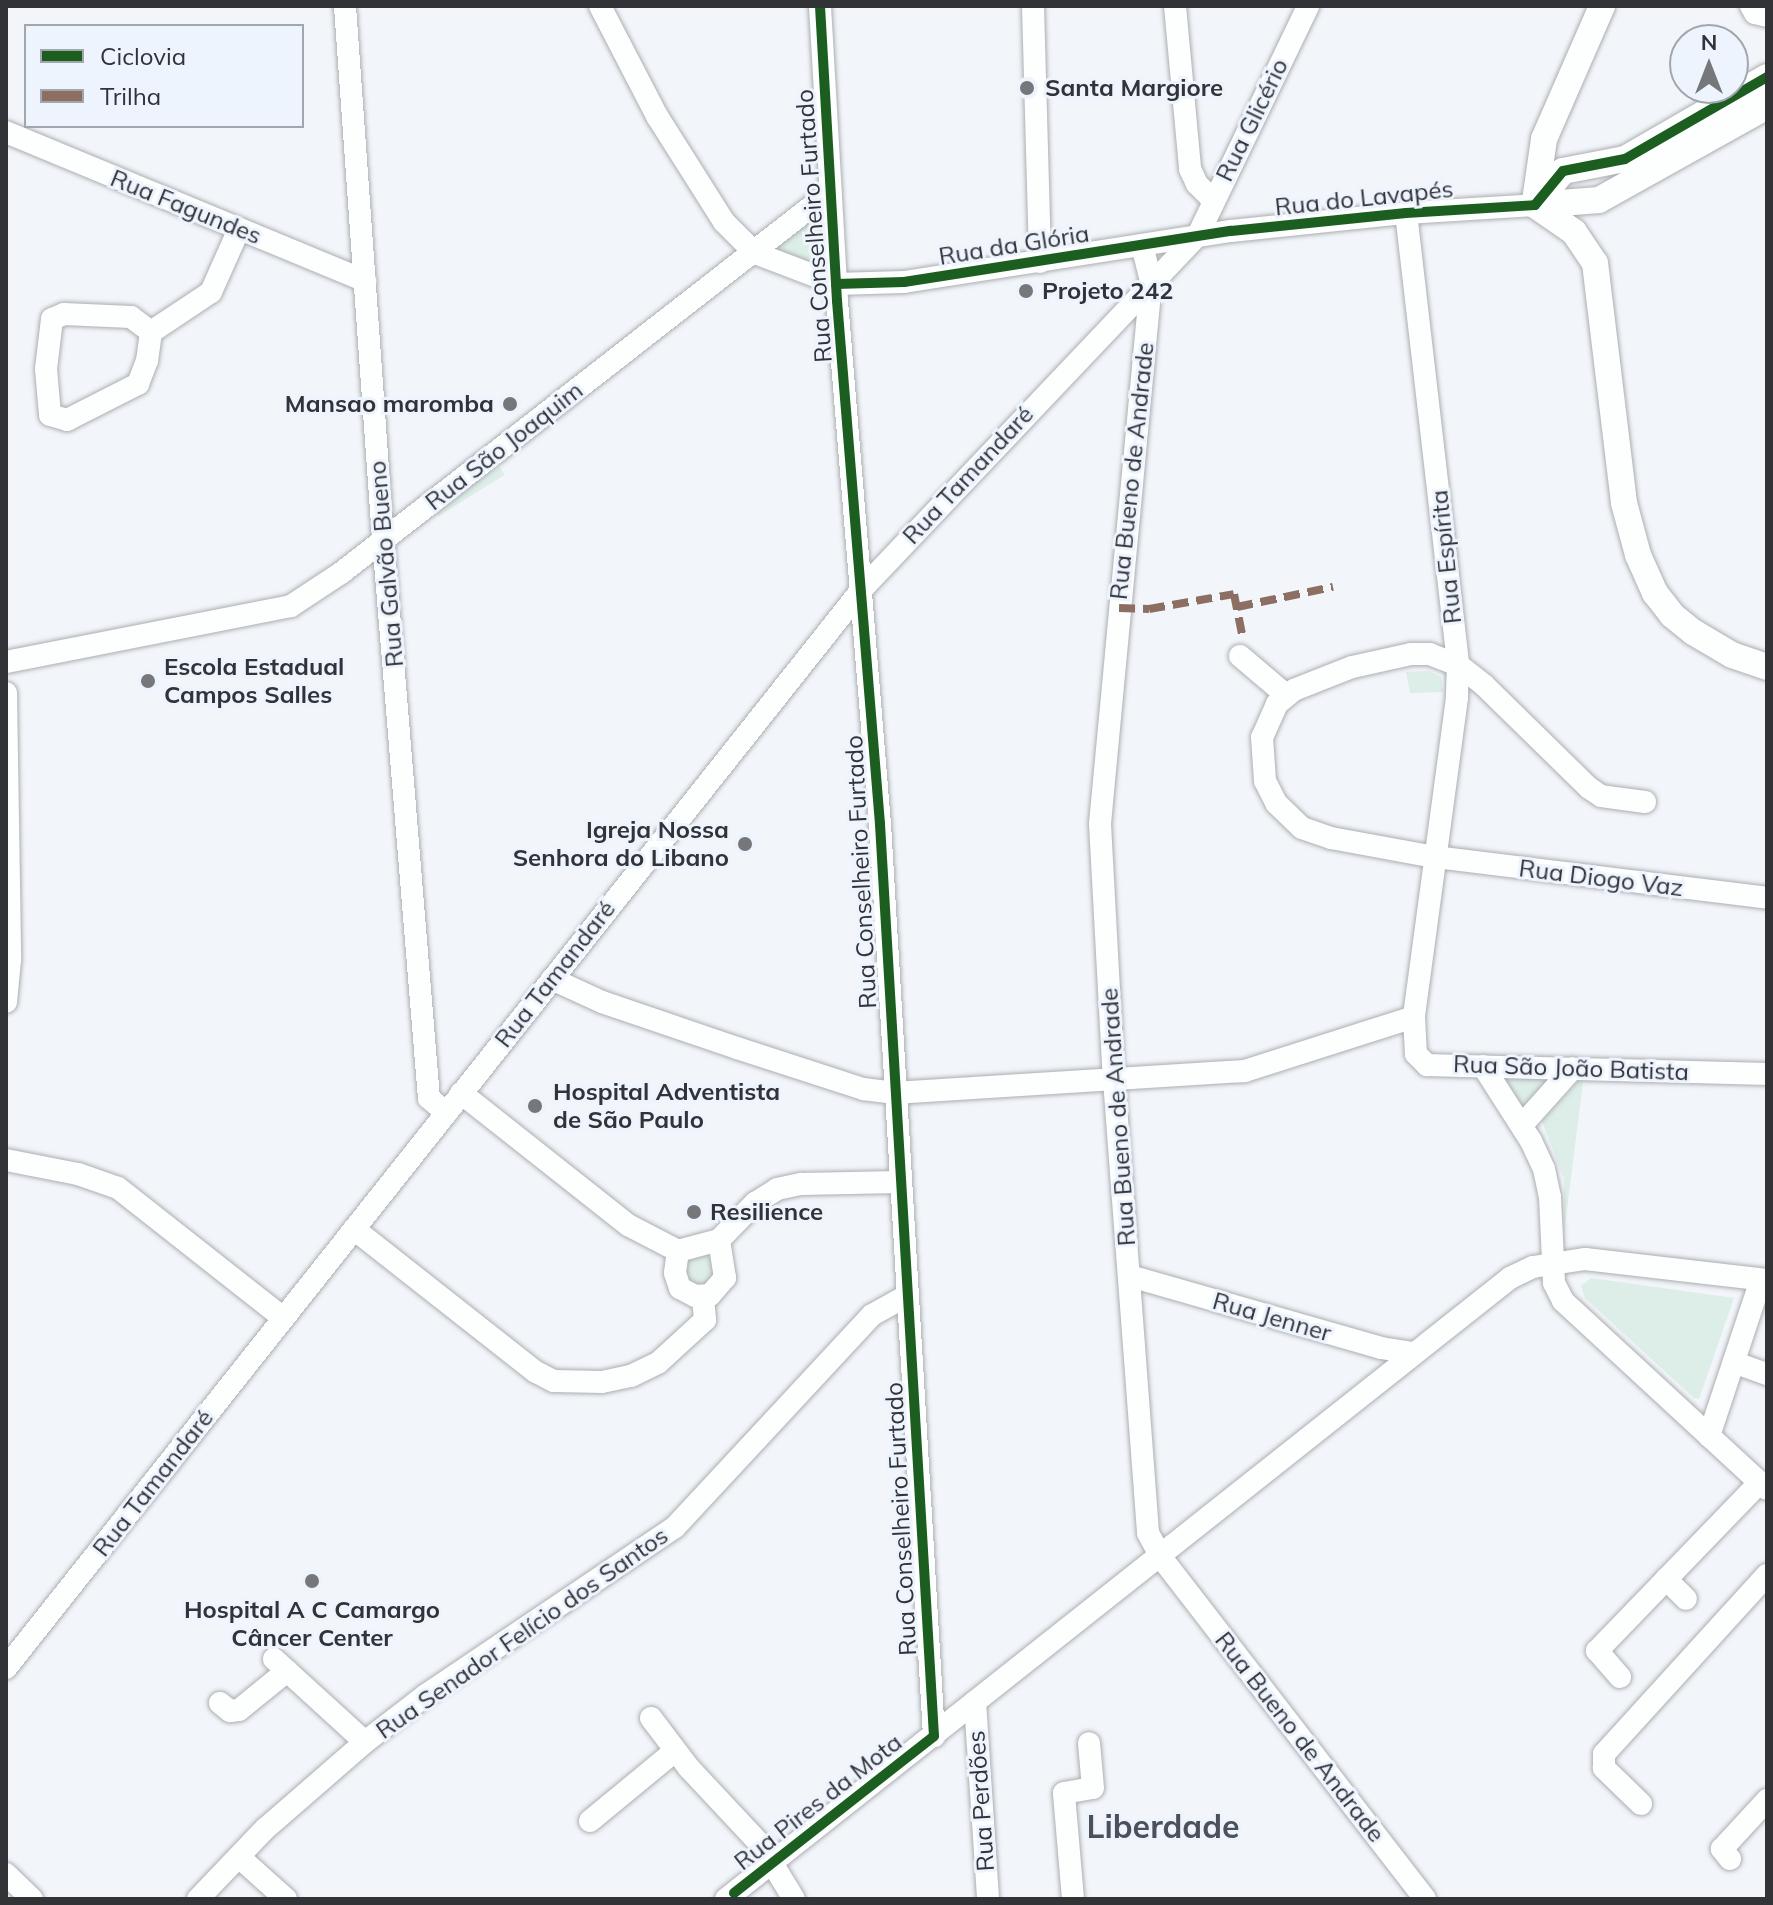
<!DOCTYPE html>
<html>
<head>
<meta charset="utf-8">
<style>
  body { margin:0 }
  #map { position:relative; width:1773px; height:1905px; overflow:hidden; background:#f2f5fa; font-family:Mulish,sans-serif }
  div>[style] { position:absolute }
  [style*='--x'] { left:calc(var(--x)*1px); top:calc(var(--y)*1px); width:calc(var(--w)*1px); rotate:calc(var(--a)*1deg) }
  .green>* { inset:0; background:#ddede7; transform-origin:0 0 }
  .round { border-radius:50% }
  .roads { filter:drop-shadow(0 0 2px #acaeb1) drop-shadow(0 0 2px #acaeb1) }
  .minor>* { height:22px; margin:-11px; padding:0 11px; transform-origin:11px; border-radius:11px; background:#fdfefe }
  .major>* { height:26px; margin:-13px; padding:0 13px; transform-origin:13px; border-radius:13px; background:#fdfefe }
  .quiet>* { height:8px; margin-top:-4px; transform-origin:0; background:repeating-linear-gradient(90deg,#8d6e63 0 16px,transparent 0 24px) }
  .cycleway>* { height:10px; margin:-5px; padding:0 5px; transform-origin:5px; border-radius:5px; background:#1b5e20 }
  .dots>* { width:22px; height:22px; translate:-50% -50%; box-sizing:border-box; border:4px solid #eef4fe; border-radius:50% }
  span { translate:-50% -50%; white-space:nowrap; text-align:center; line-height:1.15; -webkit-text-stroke:6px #eef4fe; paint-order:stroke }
  .poi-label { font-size:24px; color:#313337; font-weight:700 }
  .left { translate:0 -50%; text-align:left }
  .right { translate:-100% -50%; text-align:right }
  .street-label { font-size:24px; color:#313337 }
  .district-label { font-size:32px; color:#4c5159; font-weight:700 }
  .frame { position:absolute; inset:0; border:8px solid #313337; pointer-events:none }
  .legend { position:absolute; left:24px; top:24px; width:280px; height:104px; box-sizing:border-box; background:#eef4fe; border:2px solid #a2a7ae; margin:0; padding:10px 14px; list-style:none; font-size:24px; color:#313337 }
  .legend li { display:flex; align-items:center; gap:16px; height:40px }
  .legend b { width:40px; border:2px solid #a2a7ae }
  .north { position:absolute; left:1669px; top:24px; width:80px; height:80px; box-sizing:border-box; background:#eef4fe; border:2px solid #a2a7ae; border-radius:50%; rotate:0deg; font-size:22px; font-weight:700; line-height:32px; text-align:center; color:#313337 }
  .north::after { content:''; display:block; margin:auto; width:28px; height:36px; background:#75777b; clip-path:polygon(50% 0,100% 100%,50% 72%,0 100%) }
</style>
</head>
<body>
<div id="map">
  <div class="green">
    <div style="clip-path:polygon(825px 200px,830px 278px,763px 250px)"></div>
    <div style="left:500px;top:467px;width:9px;height:78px;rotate:58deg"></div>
    <div style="clip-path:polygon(1429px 671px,1441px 677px,1443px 692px,1410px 693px,1406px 672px)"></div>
    <div style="clip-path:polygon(1503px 1077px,1552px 1077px,1523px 1108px)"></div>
    <div style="clip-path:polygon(1578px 1082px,1583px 1082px,1564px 1233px,1564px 1179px,1542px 1121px)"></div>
    <div class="round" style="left:684px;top:1255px;width:32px;height:32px"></div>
    <div style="clip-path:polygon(1591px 1278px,1734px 1298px,1699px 1399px,1694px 1398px,1585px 1298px,1581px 1286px)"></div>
  </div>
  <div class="roads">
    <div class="minor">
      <div style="--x:345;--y:6;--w:534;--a:85.92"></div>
      <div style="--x:383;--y:539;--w:561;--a:85.3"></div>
      <div style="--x:429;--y:1098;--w:23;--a:41"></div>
      <div style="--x:600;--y:6;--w:124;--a:62.6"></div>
      <div style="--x:657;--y:116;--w:125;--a:57.7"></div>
      <div style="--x:724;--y:222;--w:44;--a:45"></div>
      <div style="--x:755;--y:253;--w:87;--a:20.9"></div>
      <div style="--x:836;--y:284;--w:68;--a:-1.7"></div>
      <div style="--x:904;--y:282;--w:331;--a:-8.9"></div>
      <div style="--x:1231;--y:231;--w:176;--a:-5.9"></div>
      <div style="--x:1406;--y:213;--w:129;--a:-3.5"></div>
      <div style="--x:820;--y:6;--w:295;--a:86.7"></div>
      <div style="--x:837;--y:301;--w:525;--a:85.3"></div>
      <div style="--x:880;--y:824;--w:914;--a:86.61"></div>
      <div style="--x:1033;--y:6;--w:256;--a:88.4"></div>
      <div style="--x:1175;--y:6;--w:164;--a:84.7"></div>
      <div style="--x:1190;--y:169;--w:17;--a:65"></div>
      <div style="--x:1197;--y:184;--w:24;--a:45"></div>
      <div style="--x:1751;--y:6;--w:8;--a:60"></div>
      <div style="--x:1755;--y:13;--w:12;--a:14"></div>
      <div style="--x:6;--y:132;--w:389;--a:22.5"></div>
      <div style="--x:1406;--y:213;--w:455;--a:83.4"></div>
      <div style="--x:1458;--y:665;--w:33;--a:92"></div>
      <div style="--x:1457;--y:698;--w:322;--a:97.7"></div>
      <div style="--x:1414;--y:1017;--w:37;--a:87"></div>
      <div style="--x:1416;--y:1054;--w:16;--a:45"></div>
      <div style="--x:1427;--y:1065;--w:340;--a:1.5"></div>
      <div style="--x:1142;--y:245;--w:38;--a:76"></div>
      <div style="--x:1151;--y:282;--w:544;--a:95.38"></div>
      <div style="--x:1100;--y:824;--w:256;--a:86.9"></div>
      <div style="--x:1114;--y:1080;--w:454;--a:85.7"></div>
      <div style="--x:1148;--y:1533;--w:26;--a:62"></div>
      <div style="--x:1160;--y:1556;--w:433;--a:52.3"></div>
      <div style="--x:151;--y:332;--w:25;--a:-143"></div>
      <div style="--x:131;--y:317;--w:67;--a:-177.4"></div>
      <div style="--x:64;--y:314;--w:13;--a:157"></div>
      <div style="--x:52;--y:319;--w:50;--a:96.8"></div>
      <div style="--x:46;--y:369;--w:46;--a:85"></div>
      <div style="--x:50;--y:415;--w:18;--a:16"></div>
      <div style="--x:67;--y:420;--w:80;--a:-26.9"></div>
      <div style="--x:138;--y:384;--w:25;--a:-69"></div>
      <div style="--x:147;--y:361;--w:29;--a:-82"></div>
      <div style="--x:151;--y:332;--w:72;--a:-33.7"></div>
      <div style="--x:211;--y:292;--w:69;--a:-66"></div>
      <div style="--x:1240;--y:656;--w:60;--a:40.3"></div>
      <div style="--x:6;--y:662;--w:290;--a:-11.1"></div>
      <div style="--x:291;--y:606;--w:60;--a:-33.4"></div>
      <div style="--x:341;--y:573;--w:620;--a:-37.92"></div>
      <div style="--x:6;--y:693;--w:267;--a:89.1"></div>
      <div style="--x:10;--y:960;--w:42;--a:95.4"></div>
      <div style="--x:1645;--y:802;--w:44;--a:-172.2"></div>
      <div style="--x:1601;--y:796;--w:14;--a:-146"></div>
      <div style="--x:1589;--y:788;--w:147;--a:-135.6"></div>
      <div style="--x:1484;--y:685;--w:33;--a:-142"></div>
      <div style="--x:1458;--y:665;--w:30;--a:-159"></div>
      <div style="--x:1430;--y:654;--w:19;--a:180"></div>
      <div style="--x:1411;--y:654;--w:60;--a:167.6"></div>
      <div style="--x:1352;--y:667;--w:62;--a:158.4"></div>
      <div style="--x:1294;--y:690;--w:22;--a:141"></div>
      <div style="--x:1277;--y:704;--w:36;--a:114"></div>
      <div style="--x:1262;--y:737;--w:44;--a:86.1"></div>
      <div style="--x:1265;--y:781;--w:25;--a:63"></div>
      <div style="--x:1276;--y:803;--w:36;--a:44"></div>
      <div style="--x:1302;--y:828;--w:31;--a:19"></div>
      <div style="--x:1331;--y:838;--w:106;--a:10.4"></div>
      <div style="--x:1435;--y:857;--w:335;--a:7"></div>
      <div style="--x:552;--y:979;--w:55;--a:24.7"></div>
      <div style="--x:602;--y:1002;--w:143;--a:18.8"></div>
      <div style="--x:737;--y:1048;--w:133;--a:18"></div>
      <div style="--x:863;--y:1089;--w:31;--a:7"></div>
      <div style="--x:894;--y:1093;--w:352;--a:-3.6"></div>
      <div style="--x:1245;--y:1071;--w:177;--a:-17.7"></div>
      <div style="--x:1483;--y:1066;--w:89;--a:57.4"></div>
      <div style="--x:1531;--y:1141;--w:31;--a:65"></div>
      <div style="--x:1544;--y:1169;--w:29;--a:78"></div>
      <div style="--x:1550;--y:1197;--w:86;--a:87.3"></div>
      <div style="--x:1554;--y:1283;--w:20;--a:63"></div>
      <div style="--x:1563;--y:1301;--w:277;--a:42.7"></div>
      <div style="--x:461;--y:1093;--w:213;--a:38.3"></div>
      <div style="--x:628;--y:1225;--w:56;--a:27.5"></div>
      <div style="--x:678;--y:1251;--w:42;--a:-15"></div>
      <div style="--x:719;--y:1240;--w:52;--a:-45.8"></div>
      <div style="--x:755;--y:1203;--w:26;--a:-32"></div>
      <div style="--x:777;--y:1189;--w:25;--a:-12"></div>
      <div style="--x:801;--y:1184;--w:98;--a:-1.2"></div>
      <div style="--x:1522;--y:1125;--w:76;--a:-48.2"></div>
      <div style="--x:6;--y:1160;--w:73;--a:11"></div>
      <div style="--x:78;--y:1174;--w:42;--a:19.3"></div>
      <div style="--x:118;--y:1188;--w:210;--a:38.2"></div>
      <div style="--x:354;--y:1229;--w:231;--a:38.2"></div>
      <div style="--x:536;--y:1372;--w:20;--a:27"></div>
      <div style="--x:554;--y:1381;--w:48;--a:1.2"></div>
      <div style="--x:602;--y:1382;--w:30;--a:-12"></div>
      <div style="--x:631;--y:1376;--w:30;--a:-26"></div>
      <div style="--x:658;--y:1363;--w:64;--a:-42.5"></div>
      <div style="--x:705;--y:1320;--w:23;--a:-95"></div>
      <div style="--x:678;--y:1251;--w:22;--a:98"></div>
      <div style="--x:675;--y:1273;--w:16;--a:72"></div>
      <div style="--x:680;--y:1288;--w:17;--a:28"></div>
      <div style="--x:695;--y:1296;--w:15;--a:-4"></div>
      <div style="--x:710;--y:1295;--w:23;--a:-49"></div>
      <div style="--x:725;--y:1278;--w:38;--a:-99"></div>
      <div style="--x:1130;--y:1276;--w:261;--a:16"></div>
      <div style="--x:1381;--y:1348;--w:33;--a:9"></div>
      <div style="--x:1736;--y:1363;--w:33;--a:20"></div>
      <div style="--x:1709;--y:1436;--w:164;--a:-71.6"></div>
      <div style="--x:1666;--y:1579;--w:28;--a:45"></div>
      <div style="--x:274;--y:1659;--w:123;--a:42.4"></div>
      <div style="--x:6;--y:1668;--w:1379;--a:-51.57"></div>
      <div style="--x:863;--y:588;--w:487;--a:-46.5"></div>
      <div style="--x:1198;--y:235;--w:254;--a:-64.3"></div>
      <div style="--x:1620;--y:1677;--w:35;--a:-131"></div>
      <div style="--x:1597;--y:1651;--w:235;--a:-46"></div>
      <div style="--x:975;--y:1702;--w:197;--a:86.2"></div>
      <div style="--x:220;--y:1703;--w:13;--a:39"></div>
      <div style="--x:230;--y:1711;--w:9;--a:-6"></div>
      <div style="--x:239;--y:1710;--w:62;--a:-39.1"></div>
      <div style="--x:651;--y:1718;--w:63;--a:52.8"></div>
      <div style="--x:689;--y:1768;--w:105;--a:46.9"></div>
      <div style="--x:761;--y:1845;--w:63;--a:58.6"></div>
      <div style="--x:1641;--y:1804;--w:52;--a:-135.8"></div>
      <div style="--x:1604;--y:1768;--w:14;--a:-90"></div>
      <div style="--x:1604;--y:1754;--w:242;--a:-47.7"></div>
      <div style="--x:590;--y:1821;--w:110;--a:-39.5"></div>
      <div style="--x:239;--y:1857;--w:63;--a:41.8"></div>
      <div style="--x:1730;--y:1859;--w:13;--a:-129"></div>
      <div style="--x:1722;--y:1849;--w:67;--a:-47.4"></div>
      <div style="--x:6;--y:1874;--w:36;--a:44"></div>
      <div style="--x:198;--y:1899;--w:97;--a:-46.3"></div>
      <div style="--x:265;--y:1829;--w:133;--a:-41"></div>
      <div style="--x:365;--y:1742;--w:77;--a:-37.6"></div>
      <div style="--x:426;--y:1695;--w:300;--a:-34"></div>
      <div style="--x:675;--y:1527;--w:289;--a:-47.1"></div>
      <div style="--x:872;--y:1315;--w:39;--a:-29"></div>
      <div style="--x:726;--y:1899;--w:1000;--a:-38.38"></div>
      <div style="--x:1510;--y:1278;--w:25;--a:-26"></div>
      <div style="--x:1533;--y:1267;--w:53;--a:-8.7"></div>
      <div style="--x:1585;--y:1259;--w:183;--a:6.6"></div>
      <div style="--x:1073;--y:1899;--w:106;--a:-94.9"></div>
      <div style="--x:1064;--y:1793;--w:29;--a:-10"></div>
      <div style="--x:1093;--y:1788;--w:45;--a:-95.1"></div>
    </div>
    <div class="major">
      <div style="--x:1535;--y:201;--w:63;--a:-81.7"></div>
      <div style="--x:1544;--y:139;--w:145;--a:-66.4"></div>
      <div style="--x:1535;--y:205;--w:47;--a:34.7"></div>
      <div style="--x:1574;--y:232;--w:37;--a:56"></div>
      <div style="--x:1595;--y:263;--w:242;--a:83.1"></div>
      <div style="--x:1624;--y:503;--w:54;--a:74.9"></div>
      <div style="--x:1638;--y:555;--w:42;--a:65.9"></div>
      <div style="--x:1655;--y:593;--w:28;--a:52"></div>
      <div style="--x:1672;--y:615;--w:27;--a:39"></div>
      <div style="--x:1693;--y:632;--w:45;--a:30.5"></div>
      <div style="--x:1732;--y:655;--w:37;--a:19"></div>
      <div style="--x:1535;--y:205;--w:44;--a:-50.5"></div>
      <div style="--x:1563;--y:171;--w:63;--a:-11"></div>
      <div style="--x:1625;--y:159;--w:164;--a:-30"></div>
      <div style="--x:1535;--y:205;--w:64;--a:-4.5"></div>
      <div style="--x:1599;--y:200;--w:193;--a:-29.2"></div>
    </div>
  </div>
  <div class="quiet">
    <div style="--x:1237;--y:607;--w:98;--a:-11.8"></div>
    <div style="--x:1119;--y:608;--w:30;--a:2"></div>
    <div style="--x:1149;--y:609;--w:86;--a:-10"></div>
    <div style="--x:1234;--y:594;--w:46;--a:78.7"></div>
  </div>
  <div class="cycleway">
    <div style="--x:836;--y:284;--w:68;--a:-1.7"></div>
    <div style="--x:904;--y:282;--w:331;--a:-8.9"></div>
    <div style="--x:1231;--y:231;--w:176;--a:-5.9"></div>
    <div style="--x:1406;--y:213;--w:129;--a:-3.5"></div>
    <div style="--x:1535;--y:205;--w:44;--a:-50.5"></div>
    <div style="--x:1563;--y:171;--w:63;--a:-11"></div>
    <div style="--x:1625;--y:159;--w:164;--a:-30"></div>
    <div style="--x:734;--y:1893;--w:254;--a:-38.1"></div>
    <div style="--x:934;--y:1736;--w:914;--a:-93.39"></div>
    <div style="--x:880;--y:824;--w:525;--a:-94.7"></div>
    <div style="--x:837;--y:301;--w:295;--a:-93.3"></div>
  </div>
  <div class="dots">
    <div style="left:1027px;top:88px;background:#75777b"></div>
    <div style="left:1026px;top:291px;background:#75777b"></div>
    <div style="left:510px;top:404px;background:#75777b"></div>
    <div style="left:148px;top:681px;background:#75777b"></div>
    <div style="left:745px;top:844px;background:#75777b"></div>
    <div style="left:535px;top:1106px;background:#75777b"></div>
    <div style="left:694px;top:1212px;background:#75777b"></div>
    <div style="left:312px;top:1581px;background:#75777b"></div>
  </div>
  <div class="poi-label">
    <span class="left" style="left:1045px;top:88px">Santa Margiore</span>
    <span class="left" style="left:1042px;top:291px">Projeto 242</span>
    <span class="right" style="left:494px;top:404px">Mansao maromba</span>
    <span class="left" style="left:164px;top:681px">Escola Estadual<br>Campos Salles</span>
    <span class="right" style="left:729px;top:844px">Igreja Nossa<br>Senhora do Libano</span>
    <span class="left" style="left:553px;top:1106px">Hospital Adventista<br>de São Paulo</span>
    <span class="left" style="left:710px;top:1212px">Resilience</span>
    <span style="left:312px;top:1624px">Hospital A C Camargo<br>Câncer Center</span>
  </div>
  <div class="street-label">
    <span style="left:1252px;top:120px;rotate:-64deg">Rua Glicério</span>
    <span style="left:1364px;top:198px;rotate:-6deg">Rua do Lavapés</span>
    <span style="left:186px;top:207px;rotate:22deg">Rua Fagundes</span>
    <span style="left:814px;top:226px;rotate:-94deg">Rua Conselheiro Furtado</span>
    <span style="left:1014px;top:245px;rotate:-9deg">Rua da Glória</span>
    <span style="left:504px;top:446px;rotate:-38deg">Rua São Joaquim</span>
    <span style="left:1132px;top:471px;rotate:-84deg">Rua Bueno de Andrade</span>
    <span style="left:968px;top:475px;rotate:-47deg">Rua Tamandaré</span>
    <span style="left:1446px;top:557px;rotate:-96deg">Rua Espírita</span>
    <span style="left:386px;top:564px;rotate:-95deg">Rua Galvão Bueno</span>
    <span style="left:861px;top:872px;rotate:-93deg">Rua Conselheiro Furtado</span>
    <span style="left:1601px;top:878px;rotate:7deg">Rua Diogo Vaz</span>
    <span style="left:555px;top:974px;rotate:-52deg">Rua Tamandaré</span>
    <span style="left:1571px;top:1068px;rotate:2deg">Rua São João Batista</span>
    <span style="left:1118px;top:1117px;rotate:-94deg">Rua Bueno de Andrade</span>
    <span style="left:1272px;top:1317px;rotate:16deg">Rua Jenner</span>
    <span style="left:153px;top:1483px;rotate:-52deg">Rua Tamandaré</span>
    <span style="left:901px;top:1519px;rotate:-93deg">Rua Conselheiro Furtado</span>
    <span style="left:522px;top:1633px;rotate:-35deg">Rua Senador Felício dos Santos</span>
    <span style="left:1300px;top:1737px;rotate:52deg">Rua Bueno de Andrade</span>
    <span style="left:981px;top:1801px;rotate:-94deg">Rua Perdões</span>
    <span style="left:818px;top:1802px;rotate:-38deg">Rua Pires da Mota</span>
  </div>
  <div class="district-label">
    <span style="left:1163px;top:1826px">Liberdade</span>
  </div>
  <div class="frame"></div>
  <ul class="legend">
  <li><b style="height:10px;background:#1b5e20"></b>Ciclovia</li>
  <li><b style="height:10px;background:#8d6e63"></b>Trilha</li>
  </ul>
  <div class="north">N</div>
</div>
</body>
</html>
